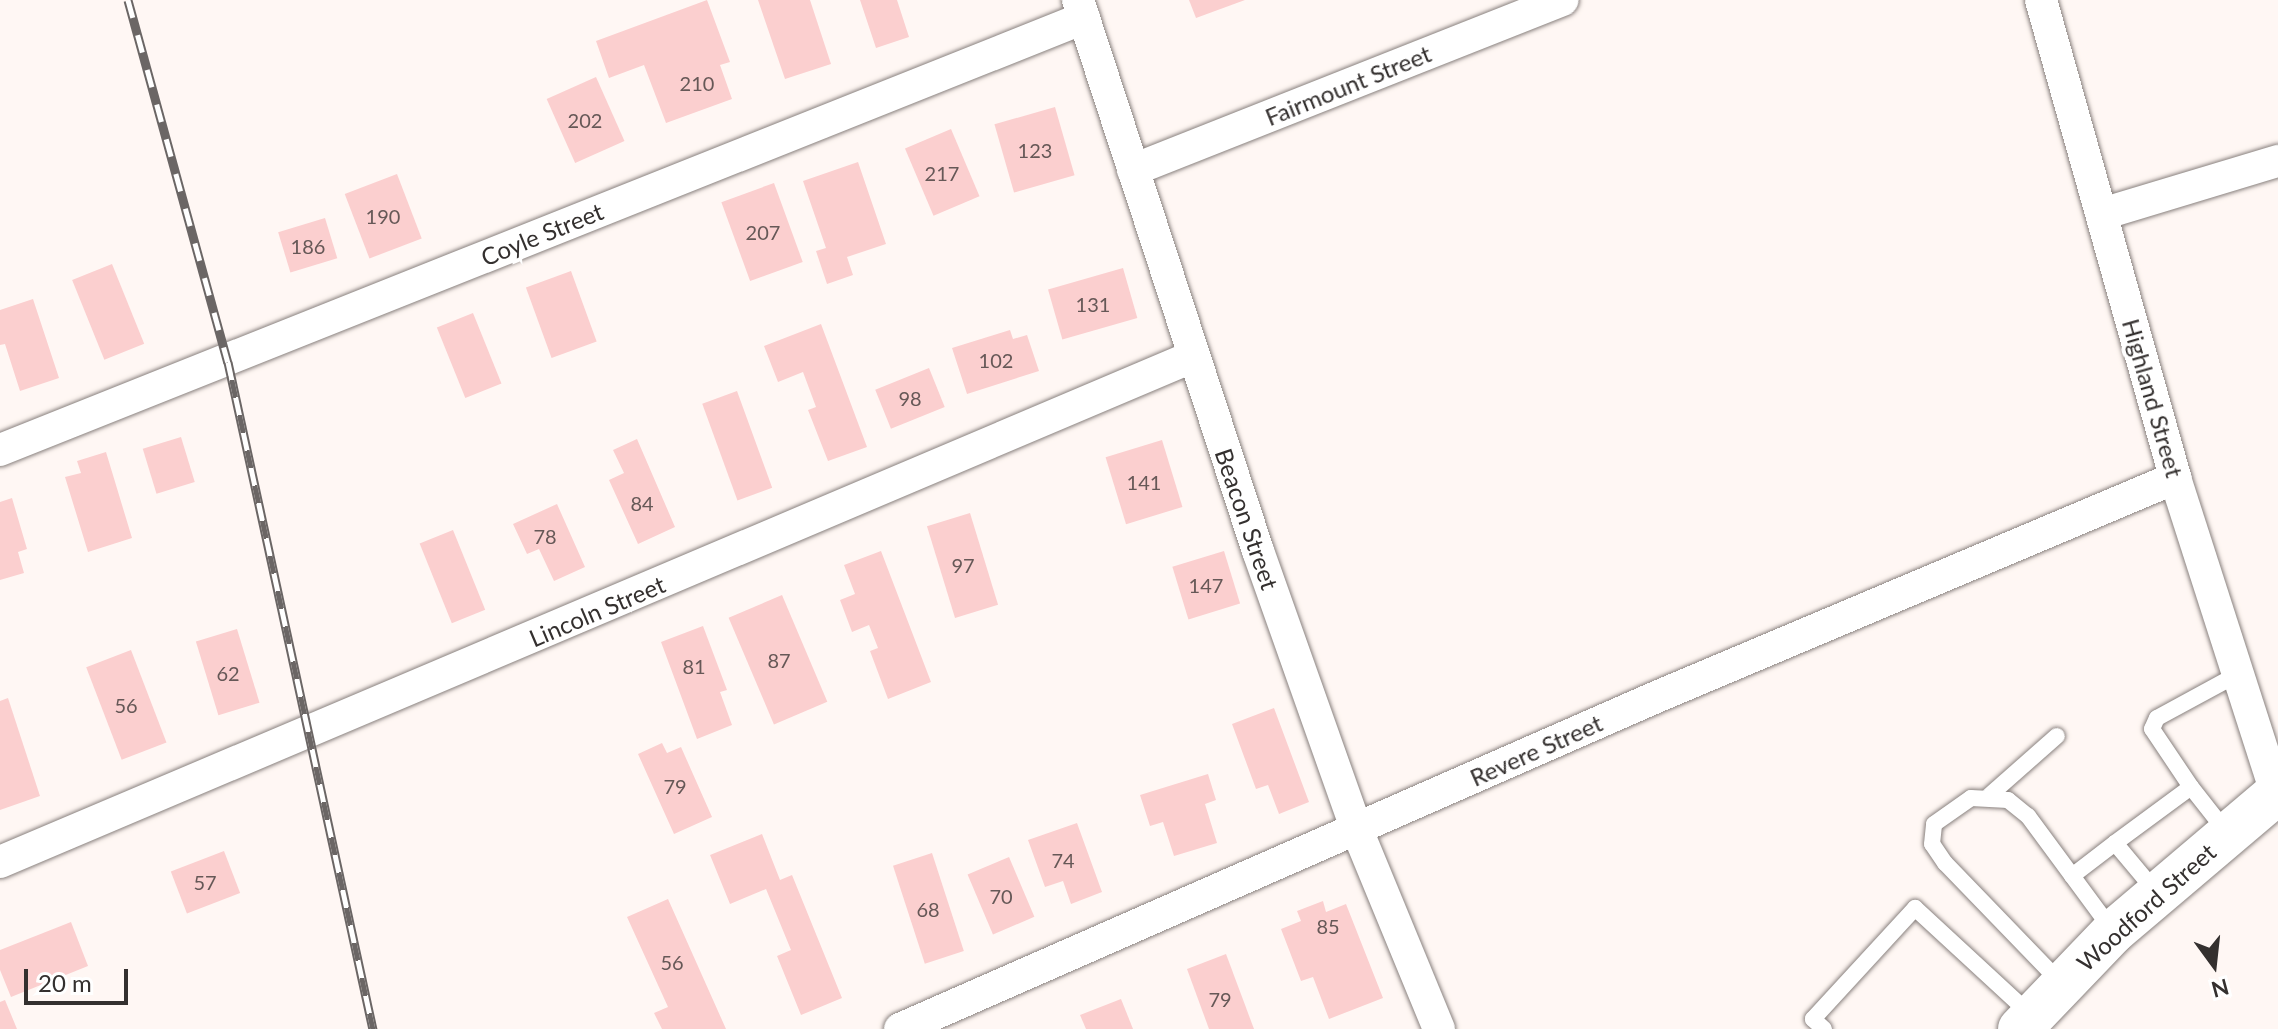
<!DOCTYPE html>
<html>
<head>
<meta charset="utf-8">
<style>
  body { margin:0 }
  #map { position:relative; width:2278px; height:1029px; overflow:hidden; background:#fff7f4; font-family:Lato,sans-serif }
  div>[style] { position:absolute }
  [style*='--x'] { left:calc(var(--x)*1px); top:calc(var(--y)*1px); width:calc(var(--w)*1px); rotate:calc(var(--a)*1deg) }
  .building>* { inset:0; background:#fbcfcf; transform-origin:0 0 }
  .roads { filter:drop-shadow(0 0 2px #89817e) drop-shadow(0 0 2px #89817e) }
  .service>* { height:16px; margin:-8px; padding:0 8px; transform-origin:8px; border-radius:8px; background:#fff }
  .minor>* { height:32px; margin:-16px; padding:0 16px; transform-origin:16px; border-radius:16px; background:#fff }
  .secondary>* { height:44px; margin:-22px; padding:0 22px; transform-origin:22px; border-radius:22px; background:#fff }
  .rail>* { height:9px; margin-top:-4.5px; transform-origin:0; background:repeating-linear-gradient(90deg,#fff 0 18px,#6b6665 0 36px); box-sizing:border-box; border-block:2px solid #6b6665 }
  span { translate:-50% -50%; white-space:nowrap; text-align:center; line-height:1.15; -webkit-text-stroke:8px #fff; paint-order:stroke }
  .number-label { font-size:20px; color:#665857 }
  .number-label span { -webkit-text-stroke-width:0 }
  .street-label { font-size:24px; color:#34302f }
  .north { position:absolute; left:2174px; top:925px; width:80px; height:80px; -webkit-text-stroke:6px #fff; paint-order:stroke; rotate:165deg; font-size:22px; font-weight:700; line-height:32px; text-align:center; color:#34302f }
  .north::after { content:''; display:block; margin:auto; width:28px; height:36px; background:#34302f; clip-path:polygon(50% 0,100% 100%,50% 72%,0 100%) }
  .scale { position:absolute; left:24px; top:969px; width:104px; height:36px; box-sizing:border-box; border:4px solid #34302f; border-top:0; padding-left:10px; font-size:24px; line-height:28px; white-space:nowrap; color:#34302f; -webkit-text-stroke:6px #fff; paint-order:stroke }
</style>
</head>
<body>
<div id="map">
  <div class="building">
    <div style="clip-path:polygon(707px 0,730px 62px,720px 65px,732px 99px,666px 123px,644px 65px,609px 78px,596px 41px)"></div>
    <div style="clip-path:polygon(758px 0,810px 0,831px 64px,785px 79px)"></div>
    <div style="clip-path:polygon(860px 0,897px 0,909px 37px,876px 48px)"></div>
    <div style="clip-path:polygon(1189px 0,1245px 0,1196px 18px)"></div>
    <div style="left:596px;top:77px;width:70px;height:54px;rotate:66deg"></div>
    <div style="left:1055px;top:107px;width:71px;height:63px;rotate:74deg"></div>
    <div style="left:951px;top:129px;width:73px;height:50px;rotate:67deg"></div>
    <div style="clip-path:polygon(858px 162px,886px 244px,847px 257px,853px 275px,827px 284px,816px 251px,826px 248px,803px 181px)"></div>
    <div style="left:397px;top:174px;width:69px;height:56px;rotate:69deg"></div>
    <div style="left:774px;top:183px;width:84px;height:56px;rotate:70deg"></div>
    <div style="left:325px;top:218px;width:42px;height:49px;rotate:73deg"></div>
    <div style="left:112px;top:264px;width:86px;height:43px;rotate:68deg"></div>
    <div style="left:1123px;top:268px;width:52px;height:78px;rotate:74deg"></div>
    <div style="left:571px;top:271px;width:75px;height:48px;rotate:70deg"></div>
    <div style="clip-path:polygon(33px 299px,59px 378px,20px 391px,5px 344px,0 345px,0 310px)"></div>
    <div style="left:473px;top:313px;width:76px;height:39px;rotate:68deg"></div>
    <div style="clip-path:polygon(821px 324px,867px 447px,828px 461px,808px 410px,816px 407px,803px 372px,778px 382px,764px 346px)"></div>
    <div style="clip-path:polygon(1010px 330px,1013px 339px,1027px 335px,1039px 371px,967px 394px,952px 348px)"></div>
    <div style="left:929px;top:368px;width:42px;height:58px;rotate:68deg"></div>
    <div style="left:737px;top:391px;width:103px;height:37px;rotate:70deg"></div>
    <div style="left:181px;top:437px;width:47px;height:40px;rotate:73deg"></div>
    <div style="clip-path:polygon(637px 439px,675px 527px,638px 544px,609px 480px,624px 473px,613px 450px)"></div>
    <div style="left:1162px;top:440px;width:70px;height:59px;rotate:73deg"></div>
    <div style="clip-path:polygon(106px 452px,132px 538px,88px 552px,65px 477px,81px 473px,77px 461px)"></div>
    <div style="clip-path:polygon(12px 498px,27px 549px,18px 552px,24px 573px,0 580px,0 502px)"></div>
    <div style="clip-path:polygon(557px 504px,585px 567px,554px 581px,539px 549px,527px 554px,513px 524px)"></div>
    <div style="left:970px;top:513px;width:96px;height:45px;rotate:73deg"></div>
    <div style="left:453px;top:530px;width:86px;height:36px;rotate:68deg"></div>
    <div style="clip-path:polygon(881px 551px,931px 682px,888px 699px,870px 651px,878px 648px,869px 625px,852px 632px,840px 600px,855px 594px,844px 565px)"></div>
    <div style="left:1224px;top:551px;width:55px;height:54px;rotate:73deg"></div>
    <div style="left:782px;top:595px;width:116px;height:58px;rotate:67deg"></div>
    <div style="clip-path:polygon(703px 626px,727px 690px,720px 692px,732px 725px,697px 739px,661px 642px)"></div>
    <div style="left:237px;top:629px;width:77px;height:43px;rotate:73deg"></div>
    <div style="left:131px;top:650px;width:99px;height:48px;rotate:69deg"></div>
    <div style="clip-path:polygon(8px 698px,40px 796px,0 810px,0 701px)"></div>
    <div style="clip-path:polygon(1274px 708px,1309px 802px,1279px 814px,1268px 785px,1256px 789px,1232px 724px)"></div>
    <div style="clip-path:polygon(662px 743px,667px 753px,681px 747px,712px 817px,674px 834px,638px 754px)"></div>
    <div style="clip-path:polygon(1208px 774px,1216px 800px,1205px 804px,1217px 843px,1174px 856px,1163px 822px,1150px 826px,1140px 795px)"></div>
    <div style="clip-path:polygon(1077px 823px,1102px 892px,1071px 904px,1063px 881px,1045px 887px,1028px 840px)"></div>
    <div style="clip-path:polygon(762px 834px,780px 880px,792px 875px,842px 998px,801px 1015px,777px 956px,791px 950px,766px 889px,730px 904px,710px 855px)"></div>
    <div style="left:224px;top:851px;width:45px;height:57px;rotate:69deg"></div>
    <div style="left:932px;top:853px;width:103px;height:41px;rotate:72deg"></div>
    <div style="left:1009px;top:857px;width:65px;height:45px;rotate:67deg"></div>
    <div style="clip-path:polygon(668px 899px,726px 1029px,662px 1029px,654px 1013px,668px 1007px,627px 917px)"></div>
    <div style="clip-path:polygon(1323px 901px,1326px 912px,1346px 904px,1383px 998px,1329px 1019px,1313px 977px,1301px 981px,1281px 929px,1301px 921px,1297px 911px)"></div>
    <div style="clip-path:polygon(71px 922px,88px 966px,11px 997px,0 970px,0 950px)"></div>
    <div style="clip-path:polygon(1226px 954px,1254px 1029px,1209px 1029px,1187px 969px)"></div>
    <div style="clip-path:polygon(1121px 999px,1133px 1029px,1086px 1029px,1080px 1015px)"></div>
    <div style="clip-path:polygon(5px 1000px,17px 1029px,0 1029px,0 1002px)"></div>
  </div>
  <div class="roads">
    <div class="service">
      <div style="--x:2191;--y:787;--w:70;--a:-123.9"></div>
      <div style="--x:2152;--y:729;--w:12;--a:-66"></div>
      <div style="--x:2157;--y:718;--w:92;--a:-28.5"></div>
      <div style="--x:1990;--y:795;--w:89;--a:-41.4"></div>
      <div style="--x:2115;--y:843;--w:94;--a:-36.4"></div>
      <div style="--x:2191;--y:787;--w:60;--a:51.8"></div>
      <div style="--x:2072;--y:876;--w:54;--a:-37.5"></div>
      <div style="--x:2115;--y:843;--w:65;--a:50"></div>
      <div style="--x:2061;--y:983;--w:167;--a:-134"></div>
      <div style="--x:1945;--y:863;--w:23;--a:-124"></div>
      <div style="--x:1932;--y:844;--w:20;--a:-84"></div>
      <div style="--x:1934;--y:824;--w:45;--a:-35.1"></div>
      <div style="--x:1971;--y:798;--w:37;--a:3"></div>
      <div style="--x:2008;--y:800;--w:26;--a:39"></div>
      <div style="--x:2028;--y:816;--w:142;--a:53.6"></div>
      <div style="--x:1824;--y:1029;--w:15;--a:-138"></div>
      <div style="--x:1813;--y:1019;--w:151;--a:-47.4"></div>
      <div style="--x:1915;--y:908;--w:158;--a:42.7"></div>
    </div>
    <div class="minor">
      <div style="--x:1078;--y:0;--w:580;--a:71.91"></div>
      <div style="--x:1258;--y:551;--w:296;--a:70.5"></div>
      <div style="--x:1357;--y:830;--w:215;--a:67.6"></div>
      <div style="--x:2041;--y:0;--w:496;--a:74.3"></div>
      <div style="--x:2175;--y:478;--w:331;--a:72.2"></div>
      <div style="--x:1133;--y:170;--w:462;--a:-21.6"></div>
      <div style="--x:2102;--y:214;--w:184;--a:-16.8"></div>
      <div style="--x:0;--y:450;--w:1167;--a:-21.73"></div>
      <div style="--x:0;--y:862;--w:1295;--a:-22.96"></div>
      <div style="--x:900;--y:1029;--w:823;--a:-23.7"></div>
      <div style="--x:1654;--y:698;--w:566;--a:-22.89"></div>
    </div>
    <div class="secondary">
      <div style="--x:2020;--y:1029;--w:134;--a:-46.2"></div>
      <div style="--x:2113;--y:932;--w:216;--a:-40.3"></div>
    </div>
  </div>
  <div class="rail">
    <div style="--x:128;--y:0;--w:376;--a:74.6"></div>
    <div style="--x:228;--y:362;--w:683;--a:77.74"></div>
  </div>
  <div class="number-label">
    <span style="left:697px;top:83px">210</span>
    <span style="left:585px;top:120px">202</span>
    <span style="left:1035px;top:150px">123</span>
    <span style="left:942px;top:173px">217</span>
    <span style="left:383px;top:216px">190</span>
    <span style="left:763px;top:232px">207</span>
    <span style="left:308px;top:246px">186</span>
    <span style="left:1093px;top:304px">131</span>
    <span style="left:996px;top:360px">102</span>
    <span style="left:910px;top:398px">98</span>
    <span style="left:1144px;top:482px">141</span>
    <span style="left:642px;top:503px">84</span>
    <span style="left:545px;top:536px">78</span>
    <span style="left:963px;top:565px">97</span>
    <span style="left:1206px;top:585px">147</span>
    <span style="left:779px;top:660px">87</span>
    <span style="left:694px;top:666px">81</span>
    <span style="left:228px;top:673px">62</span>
    <span style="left:126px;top:705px">56</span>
    <span style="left:675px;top:786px">79</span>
    <span style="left:1063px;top:860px">74</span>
    <span style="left:205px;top:882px">57</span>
    <span style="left:1001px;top:896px">70</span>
    <span style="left:928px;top:909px">68</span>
    <span style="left:1328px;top:926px">85</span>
    <span style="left:672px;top:962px">56</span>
    <span style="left:1220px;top:999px">79</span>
  </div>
  <div class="street-label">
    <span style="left:1348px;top:85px;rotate:-22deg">Fairmount Street</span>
    <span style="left:542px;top:234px;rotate:-22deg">Coyle Street</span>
    <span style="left:2153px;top:398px;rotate:74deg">Highland Street</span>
    <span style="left:1247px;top:519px;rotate:71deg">Beacon Street</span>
    <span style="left:597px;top:611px;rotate:-23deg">Lincoln Street</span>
    <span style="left:1536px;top:750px;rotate:-24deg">Revere Street</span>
    <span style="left:2146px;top:907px;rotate:-42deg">Woodford Street</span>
  </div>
  <div class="north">N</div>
  <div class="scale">20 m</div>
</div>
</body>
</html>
